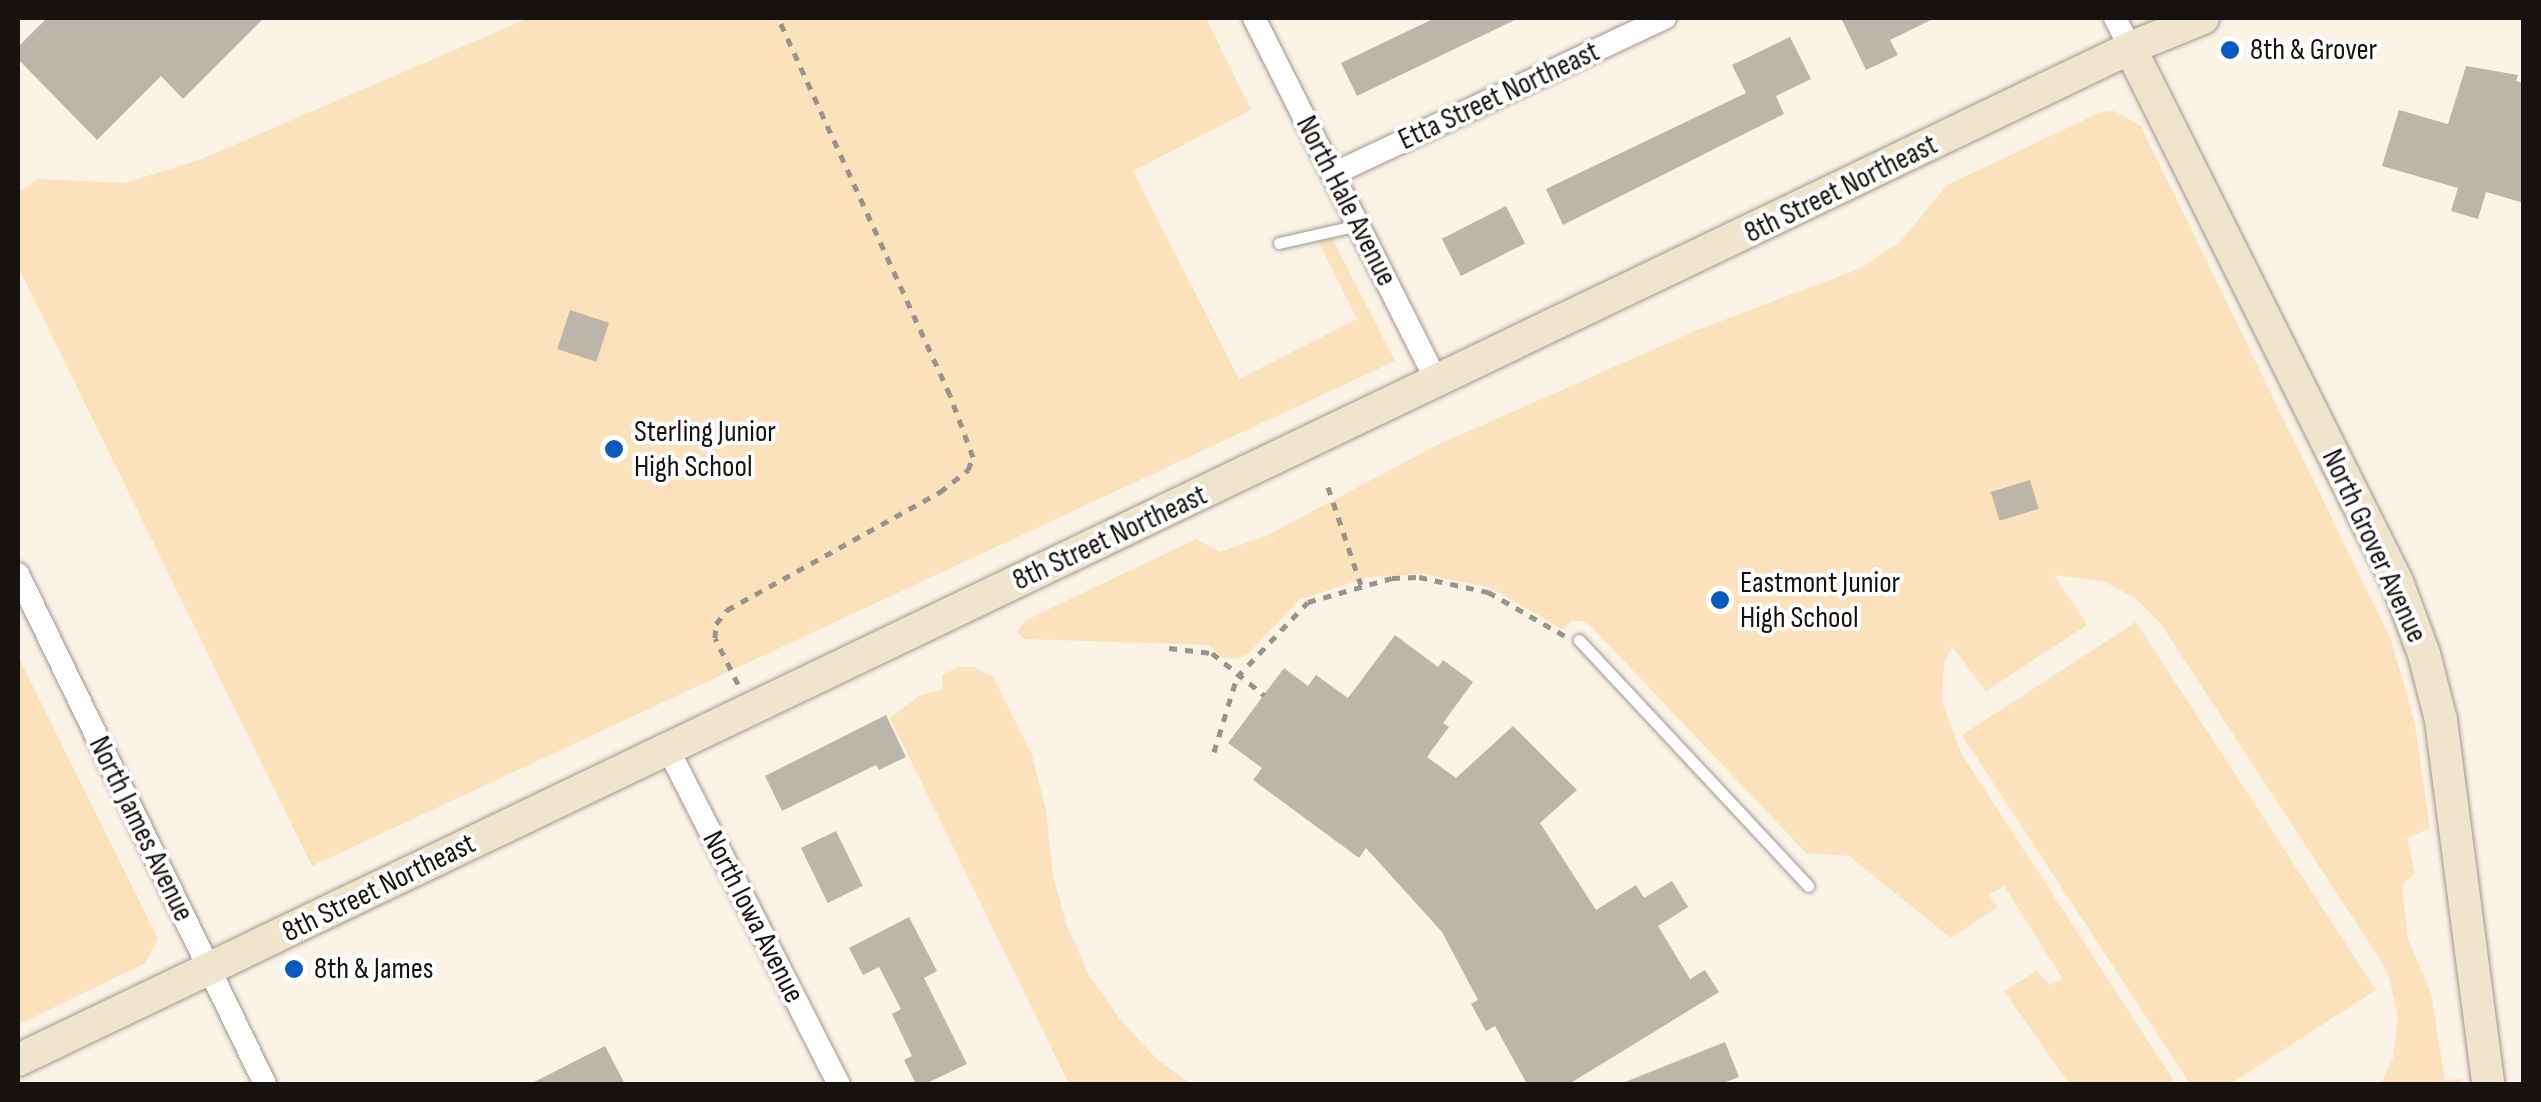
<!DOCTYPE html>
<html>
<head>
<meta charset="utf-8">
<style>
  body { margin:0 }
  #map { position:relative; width:2541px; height:1102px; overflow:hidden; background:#fbf3e6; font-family:"Sofia Sans Condensed",sans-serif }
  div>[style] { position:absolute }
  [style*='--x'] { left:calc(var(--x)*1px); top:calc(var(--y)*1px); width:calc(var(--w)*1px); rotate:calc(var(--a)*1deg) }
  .green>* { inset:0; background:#fbe2bc }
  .building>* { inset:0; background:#bdb5aa; transform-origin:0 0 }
  .path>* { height:5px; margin-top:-2.5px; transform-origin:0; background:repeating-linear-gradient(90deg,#99938a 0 8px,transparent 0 16px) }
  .roads { filter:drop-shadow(0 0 2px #9e978c) drop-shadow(0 0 2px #9e978c) }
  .lane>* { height:11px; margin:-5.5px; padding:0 5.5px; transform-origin:5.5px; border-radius:5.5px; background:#fff }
  .street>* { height:22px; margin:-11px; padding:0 11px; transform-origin:11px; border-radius:11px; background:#fff }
  .secondary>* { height:32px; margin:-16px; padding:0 16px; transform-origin:16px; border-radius:16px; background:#f1e4cd }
  .dots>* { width:28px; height:28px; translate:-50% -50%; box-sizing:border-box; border:5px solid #fff; border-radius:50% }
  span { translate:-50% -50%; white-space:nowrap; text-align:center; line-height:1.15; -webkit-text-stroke:8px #fff; paint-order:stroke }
  .poi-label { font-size:30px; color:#16130f }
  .left { translate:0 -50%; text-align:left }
  .street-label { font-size:30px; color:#16130f }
  .frame { position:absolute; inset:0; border:20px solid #16130f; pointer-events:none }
</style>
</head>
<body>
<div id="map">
  <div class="green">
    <div style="clip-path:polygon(529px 18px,1206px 18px,1251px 110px,1133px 171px,1239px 379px,1357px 319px,1319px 243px,1332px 238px,1395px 361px,312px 866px,18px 267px,18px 192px,38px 179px,125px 183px,199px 160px)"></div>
    <div style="clip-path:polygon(2115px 111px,2141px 126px,2391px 640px,2415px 724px,2430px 828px,2407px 838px,2415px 873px,2402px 885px,2408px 939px,2431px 993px,2445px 1080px,2462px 1079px,2463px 1084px,2381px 1084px,2393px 1058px,2398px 1018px,2389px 977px,2379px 958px,2161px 624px,2135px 598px,2103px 581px,2054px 575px,2087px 625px,1986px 691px,1952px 646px,1944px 663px,1942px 701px,1961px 753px,2176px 1084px,2069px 1084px,2004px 991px,2037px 971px,2050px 985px,2063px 979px,2004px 886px,1989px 895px,1998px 907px,1951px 938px,1849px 856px,1806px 853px,1586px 621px,1572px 621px,1562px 629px,1491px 588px,1424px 574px,1369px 577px,1299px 600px,1248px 654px,1236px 659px,1223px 658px,1209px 645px,1024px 639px,1017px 631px,1026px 620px,1196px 539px,1220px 552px,1266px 536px,1435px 446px,1695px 331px,1861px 268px,1900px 242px,1947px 185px,2101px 112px)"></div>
    <div style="clip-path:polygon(2136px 622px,2376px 990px,2230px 1084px,2190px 1084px,1962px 735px)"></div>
    <div style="clip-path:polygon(18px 656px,158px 939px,145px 963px,18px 1025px)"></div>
    <div style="clip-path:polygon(959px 667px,974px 667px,993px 677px,1032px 755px,1046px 810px,1053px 876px,1067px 926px,1089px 975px,1119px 1018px,1157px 1059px,1191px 1084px,1069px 1084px,890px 718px,919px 696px,943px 689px,942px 675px)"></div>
  </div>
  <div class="building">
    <div style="clip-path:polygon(47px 18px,264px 18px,183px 99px,161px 76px,97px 140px,18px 59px,18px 47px)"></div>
    <div style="clip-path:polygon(1435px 18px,1519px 18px,1357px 96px,1341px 63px)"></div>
    <div style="clip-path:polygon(1841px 18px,1935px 18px,1890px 40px,1898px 55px,1866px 70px)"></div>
    <div style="clip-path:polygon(1790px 37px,1811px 79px,1776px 96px,1784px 114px,1563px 225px,1546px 189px,1746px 93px,1732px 65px)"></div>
    <div style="clip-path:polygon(2466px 66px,2518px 75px,2516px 81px,2524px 83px,2524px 203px,2486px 192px,2478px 219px,2451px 211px,2458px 188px,2382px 166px,2399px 110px,2448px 124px)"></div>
    <div style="left:1506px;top:206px;width:42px;height:72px;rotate:63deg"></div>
    <div style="left:570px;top:310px;width:41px;height:41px;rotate:18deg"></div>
    <div style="left:2030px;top:480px;width:30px;height:41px;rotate:73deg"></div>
    <div style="clip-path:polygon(1395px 635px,1438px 667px,1443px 660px,1473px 682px,1443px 723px,1449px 727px,1427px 757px,1456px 778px,1513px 726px,1577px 790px,1540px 823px,1596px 910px,1636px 885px,1644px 898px,1672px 881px,1688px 907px,1658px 926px,1690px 979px,1705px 970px,1719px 992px,1569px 1084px,1527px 1084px,1495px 1026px,1486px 1031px,1471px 1004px,1478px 1000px,1442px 932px,1366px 848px,1359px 858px,1253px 780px,1262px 768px,1228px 743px,1284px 668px,1308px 686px,1316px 675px,1348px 698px)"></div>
    <div style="clip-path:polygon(886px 715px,906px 757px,879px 770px,876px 765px,782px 811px,765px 776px)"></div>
    <div style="left:836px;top:831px;width:61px;height:39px;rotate:64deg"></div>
    <div style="clip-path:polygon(909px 917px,937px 971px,924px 978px,967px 1064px,925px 1084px,916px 1084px,904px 1060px,912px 1056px,892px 1014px,901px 1009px,879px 967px,863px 975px,849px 948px)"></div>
    <div style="clip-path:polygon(1725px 1042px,1739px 1077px,1720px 1084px,1620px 1084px)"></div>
    <div style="clip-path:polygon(605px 1046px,625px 1084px,530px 1084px)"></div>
  </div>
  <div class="path">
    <div style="--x:1328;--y:487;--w:103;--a:71.4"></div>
    <div style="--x:1169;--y:648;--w:43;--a:6.6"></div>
    <div style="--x:1212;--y:653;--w:67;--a:38.9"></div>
    <div style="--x:738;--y:684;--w:51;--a:-116.6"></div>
    <div style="--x:715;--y:638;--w:14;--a:-86"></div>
    <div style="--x:716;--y:624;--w:18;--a:-52"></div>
    <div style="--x:727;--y:610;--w:244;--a:-29"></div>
    <div style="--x:940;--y:492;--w:36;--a:-38"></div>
    <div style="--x:968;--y:470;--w:14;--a:-69"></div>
    <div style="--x:973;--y:457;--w:66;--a:-110.4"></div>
    <div style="--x:950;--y:395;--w:414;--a:-114.5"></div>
    <div style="--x:1214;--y:752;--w:78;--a:-73"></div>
    <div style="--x:1237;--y:677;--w:103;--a:-46.6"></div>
    <div style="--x:1308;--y:602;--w:87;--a:-15.9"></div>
    <div style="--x:1392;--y:578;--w:27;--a:-2"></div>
    <div style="--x:1419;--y:577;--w:71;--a:12.3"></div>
    <div style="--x:1488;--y:592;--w:89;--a:29.7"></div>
  </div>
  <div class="roads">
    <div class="lane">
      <div style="--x:1279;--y:243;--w:81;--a:-12.8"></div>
      <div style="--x:1579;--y:640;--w:336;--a:47"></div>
    </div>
    <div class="street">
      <div style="--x:1254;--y:18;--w:410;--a:63.3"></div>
      <div style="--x:2115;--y:18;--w:34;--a:63"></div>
      <div style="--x:1333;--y:174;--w:367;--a:-25.2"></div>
      <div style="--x:18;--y:574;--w:567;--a:64.16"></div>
      <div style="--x:668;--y:749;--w:376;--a:63"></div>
    </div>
    <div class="secondary">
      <div style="--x:2130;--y:48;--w:597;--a:63.43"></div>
      <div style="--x:2397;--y:582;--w:77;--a:69.4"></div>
      <div style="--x:2424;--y:654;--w:68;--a:75.6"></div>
      <div style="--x:2441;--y:720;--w:367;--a:82.6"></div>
      <div style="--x:18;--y:1060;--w:2342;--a:-25.6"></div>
      <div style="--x:2130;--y:48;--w:79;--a:-22.3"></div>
    </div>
  </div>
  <div class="dots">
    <div style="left:2230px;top:50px;background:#0959c3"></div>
    <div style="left:614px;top:449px;background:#0959c3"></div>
    <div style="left:1720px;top:600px;background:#0959c3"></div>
    <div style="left:294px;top:969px;background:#0959c3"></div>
  </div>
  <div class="poi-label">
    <span class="left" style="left:2250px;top:50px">8th &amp; Grover</span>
    <span class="left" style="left:634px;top:449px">Sterling Junior<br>High School</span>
    <span class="left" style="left:1740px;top:600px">Eastmont Junior<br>High School</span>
    <span class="left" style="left:314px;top:969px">8th &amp; James</span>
  </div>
  <div class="street-label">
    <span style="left:1499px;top:96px;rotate:-25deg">Etta Street Northeast</span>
    <span style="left:1841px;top:189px;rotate:-26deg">8th Street Northeast</span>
    <span style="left:1346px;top:201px;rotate:63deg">North Hale Avenue</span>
    <span style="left:1110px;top:538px;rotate:-25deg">8th Street Northeast</span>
    <span style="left:2374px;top:546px;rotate:65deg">North Grover Avenue</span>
    <span style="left:141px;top:829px;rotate:64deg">North James Avenue</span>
    <span style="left:379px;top:888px;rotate:-26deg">8th Street Northeast</span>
    <span style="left:753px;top:917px;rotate:63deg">North Iowa Avenue</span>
  </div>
  <div class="frame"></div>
</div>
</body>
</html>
